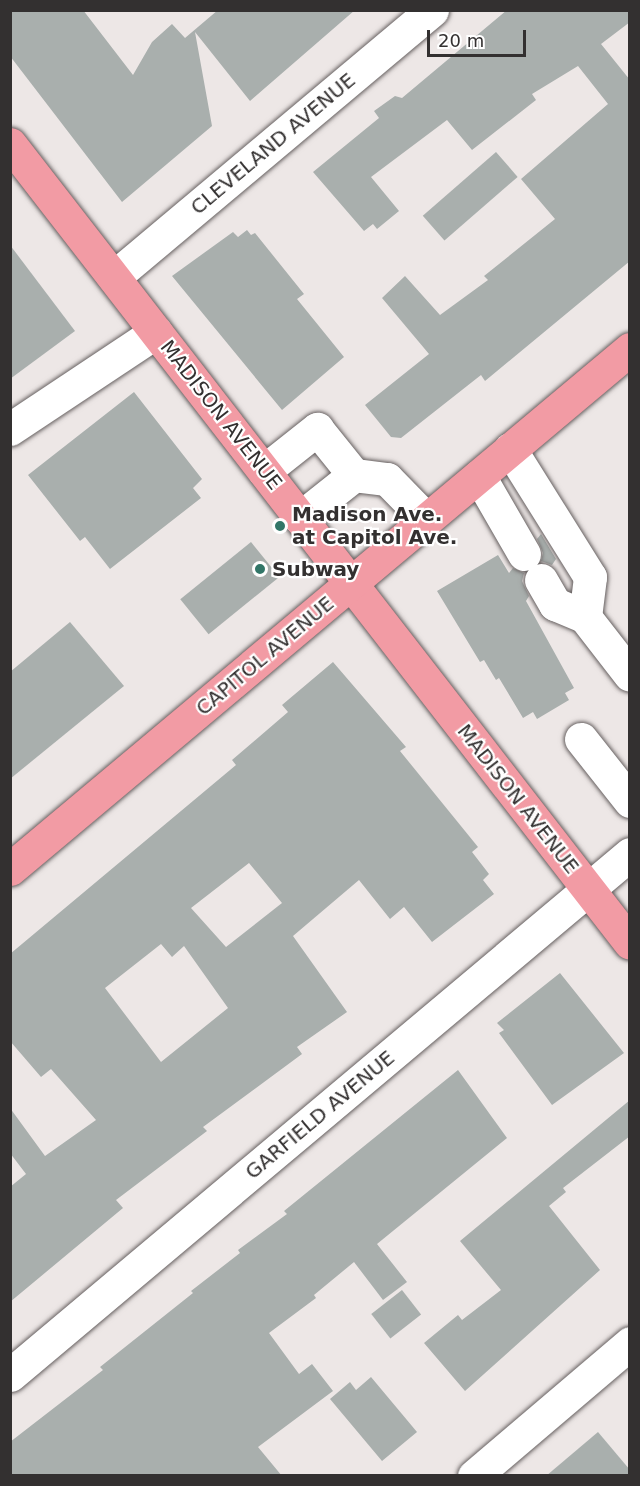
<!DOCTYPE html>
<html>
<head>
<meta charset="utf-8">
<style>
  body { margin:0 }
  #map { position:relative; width:640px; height:1486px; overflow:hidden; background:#ede7e6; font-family:"DejaVu Sans",sans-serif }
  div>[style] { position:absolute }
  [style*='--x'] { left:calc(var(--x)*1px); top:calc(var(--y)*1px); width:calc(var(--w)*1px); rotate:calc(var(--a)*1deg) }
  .building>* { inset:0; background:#a9afad; transform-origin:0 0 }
  .roads { filter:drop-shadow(0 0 2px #666060) drop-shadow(0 0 2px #666060) }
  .minor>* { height:33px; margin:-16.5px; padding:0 16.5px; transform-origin:16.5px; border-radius:16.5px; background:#fff }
  .major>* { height:33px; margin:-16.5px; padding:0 16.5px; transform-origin:16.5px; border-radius:16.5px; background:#f29ba4 }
  .dots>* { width:16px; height:16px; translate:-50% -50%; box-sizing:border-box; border:3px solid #fff; border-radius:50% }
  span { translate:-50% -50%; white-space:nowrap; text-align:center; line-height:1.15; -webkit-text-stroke:4.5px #fff; paint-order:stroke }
  .street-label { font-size:20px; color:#333030 }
  .poi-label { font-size:20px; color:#333030; font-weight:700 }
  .left { translate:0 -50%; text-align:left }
  .frame { position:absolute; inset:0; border:12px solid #333030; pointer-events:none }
  .scale { position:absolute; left:427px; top:30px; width:99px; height:27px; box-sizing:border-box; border:3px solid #333030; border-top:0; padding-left:8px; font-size:18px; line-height:21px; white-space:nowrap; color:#333030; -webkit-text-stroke:4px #fff; paint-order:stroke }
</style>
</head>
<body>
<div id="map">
  <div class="building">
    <div style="clip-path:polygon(10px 10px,83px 10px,133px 75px,152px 42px,172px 24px,185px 38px,218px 10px,355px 10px,250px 101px,195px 32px,212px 126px,122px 202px,10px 56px)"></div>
    <div style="clip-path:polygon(507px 10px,630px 10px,630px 22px,601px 44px,630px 80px,630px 261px,485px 381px,481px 375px,401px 438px,391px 437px,365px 405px,429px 354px,382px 298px,405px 276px,440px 315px,488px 280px,484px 276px,555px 219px,521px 179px,608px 104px,578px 66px,532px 94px,536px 100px,472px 150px,447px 120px,371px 177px,399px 211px,377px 229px,373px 224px,364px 231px,313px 172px,379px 118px,374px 111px,395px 96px,402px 98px)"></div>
    <div style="left:496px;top:152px;width:33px;height:97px;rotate:49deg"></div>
    <div style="clip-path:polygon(247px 230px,251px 235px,255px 233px,304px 294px,297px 299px,344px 357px,282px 410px,172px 276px,233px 232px,238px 237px)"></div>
    <div style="clip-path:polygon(10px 245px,75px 331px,10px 379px)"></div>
    <div style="clip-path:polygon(134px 392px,202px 479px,193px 488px,201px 498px,110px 569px,85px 537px,80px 541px,28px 475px)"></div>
    <div style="clip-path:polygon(541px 534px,556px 559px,552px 565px,541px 561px,543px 553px,537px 539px)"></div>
    <div style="left:251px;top:542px;width:45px;height:91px;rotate:51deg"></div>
    <div style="clip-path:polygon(498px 555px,509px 573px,513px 568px,524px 573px,522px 581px,529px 596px,526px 601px,574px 688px,565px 693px,569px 700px,537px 719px,533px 712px,523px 718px,499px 678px,496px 680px,484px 660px,480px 662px,437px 591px)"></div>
    <div style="clip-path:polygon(70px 622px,124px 686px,10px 779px,10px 672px)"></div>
    <div style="clip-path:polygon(evenodd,333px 662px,406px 747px,400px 751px,478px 847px,472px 852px,489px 874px,483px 880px,494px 894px,432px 942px,404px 907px,390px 919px,359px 880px,293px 936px,347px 1012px,297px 1047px,302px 1054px,203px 1127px,207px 1131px,116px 1200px,123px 1208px,10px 1302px,10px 1187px,26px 1174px,10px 1153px,10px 1108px,45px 1156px,96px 1120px,51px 1069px,41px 1077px,10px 1041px,10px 954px,236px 765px,232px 760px,288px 712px,282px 705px,333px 662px,249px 863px,282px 903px,226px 947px,191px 908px,249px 863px,333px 662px,161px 944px,172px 957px,184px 946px,228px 1008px,161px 1062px,105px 988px,161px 944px)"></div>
    <div style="clip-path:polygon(560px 973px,624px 1053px,552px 1105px,499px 1033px,504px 1030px,497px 1023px)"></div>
    <div style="clip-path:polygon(458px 1070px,507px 1138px,377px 1244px,407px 1282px,383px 1300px,354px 1262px,314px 1295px,316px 1298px,269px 1333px,299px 1374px,312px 1364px,333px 1391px,258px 1447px,282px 1476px,10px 1476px,10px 1442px,103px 1370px,100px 1367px,193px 1293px,191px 1291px,240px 1253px,238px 1250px,287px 1214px,284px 1211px)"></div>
    <div style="clip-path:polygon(630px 1100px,630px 1136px,563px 1188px,566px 1192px,549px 1206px,600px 1270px,465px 1391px,424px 1343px,458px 1315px,462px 1320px,501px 1290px,460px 1241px)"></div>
    <div style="left:402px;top:1290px;width:31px;height:39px;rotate:52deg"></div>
    <div style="clip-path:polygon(371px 1377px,417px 1432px,382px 1461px,330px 1399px,350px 1382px,356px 1390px)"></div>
    <div style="clip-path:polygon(598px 1432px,630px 1470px,630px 1476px,546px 1476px)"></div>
  </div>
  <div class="roads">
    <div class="minor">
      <div style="--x:114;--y:277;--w:415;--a:-40"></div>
      <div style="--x:10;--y:429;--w:175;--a:-33.6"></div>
      <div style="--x:510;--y:449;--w:151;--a:58"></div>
      <div style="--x:590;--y:577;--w:40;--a:97.1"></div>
      <div style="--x:264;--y:471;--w:68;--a:-38.4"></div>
      <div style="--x:317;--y:429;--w:59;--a:51.2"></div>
      <div style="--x:354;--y:475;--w:69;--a:141.5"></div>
      <div style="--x:354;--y:475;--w:33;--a:7"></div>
      <div style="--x:387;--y:479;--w:57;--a:45.7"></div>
      <div style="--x:479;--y:476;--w:90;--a:60"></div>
      <div style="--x:541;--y:580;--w:28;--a:60"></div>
      <div style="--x:555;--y:604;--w:33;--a:23"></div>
      <div style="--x:585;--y:617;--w:73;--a:52.2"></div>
      <div style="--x:581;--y:739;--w:79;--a:51.7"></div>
      <div style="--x:10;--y:1375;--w:810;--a:-40.04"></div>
      <div style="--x:474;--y:1476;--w:205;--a:-40.4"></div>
    </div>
    <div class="major">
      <div style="--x:10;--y:144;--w:1011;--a:52.19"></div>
      <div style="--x:10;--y:869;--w:809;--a:-39.99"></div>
    </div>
  </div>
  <div class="dots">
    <div style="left:280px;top:526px;background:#327668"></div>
    <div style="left:260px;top:569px;background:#327668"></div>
  </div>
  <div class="street-label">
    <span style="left:273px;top:144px;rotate:-40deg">CLEVELAND AVENUE</span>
    <span style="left:221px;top:415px;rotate:52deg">MADISON AVENUE</span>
    <span style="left:265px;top:656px;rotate:-40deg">CAPITOL AVENUE</span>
    <span style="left:518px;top:799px;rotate:52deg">MADISON AVENUE</span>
    <span style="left:320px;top:1115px;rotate:-40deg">GARFIELD AVENUE</span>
  </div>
  <div class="poi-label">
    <span class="left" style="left:292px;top:526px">Madison Ave.<br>at Capitol Ave.</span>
    <span class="left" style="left:272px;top:569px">Subway</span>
  </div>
  <div class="frame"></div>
  <div class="scale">20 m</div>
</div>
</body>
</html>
